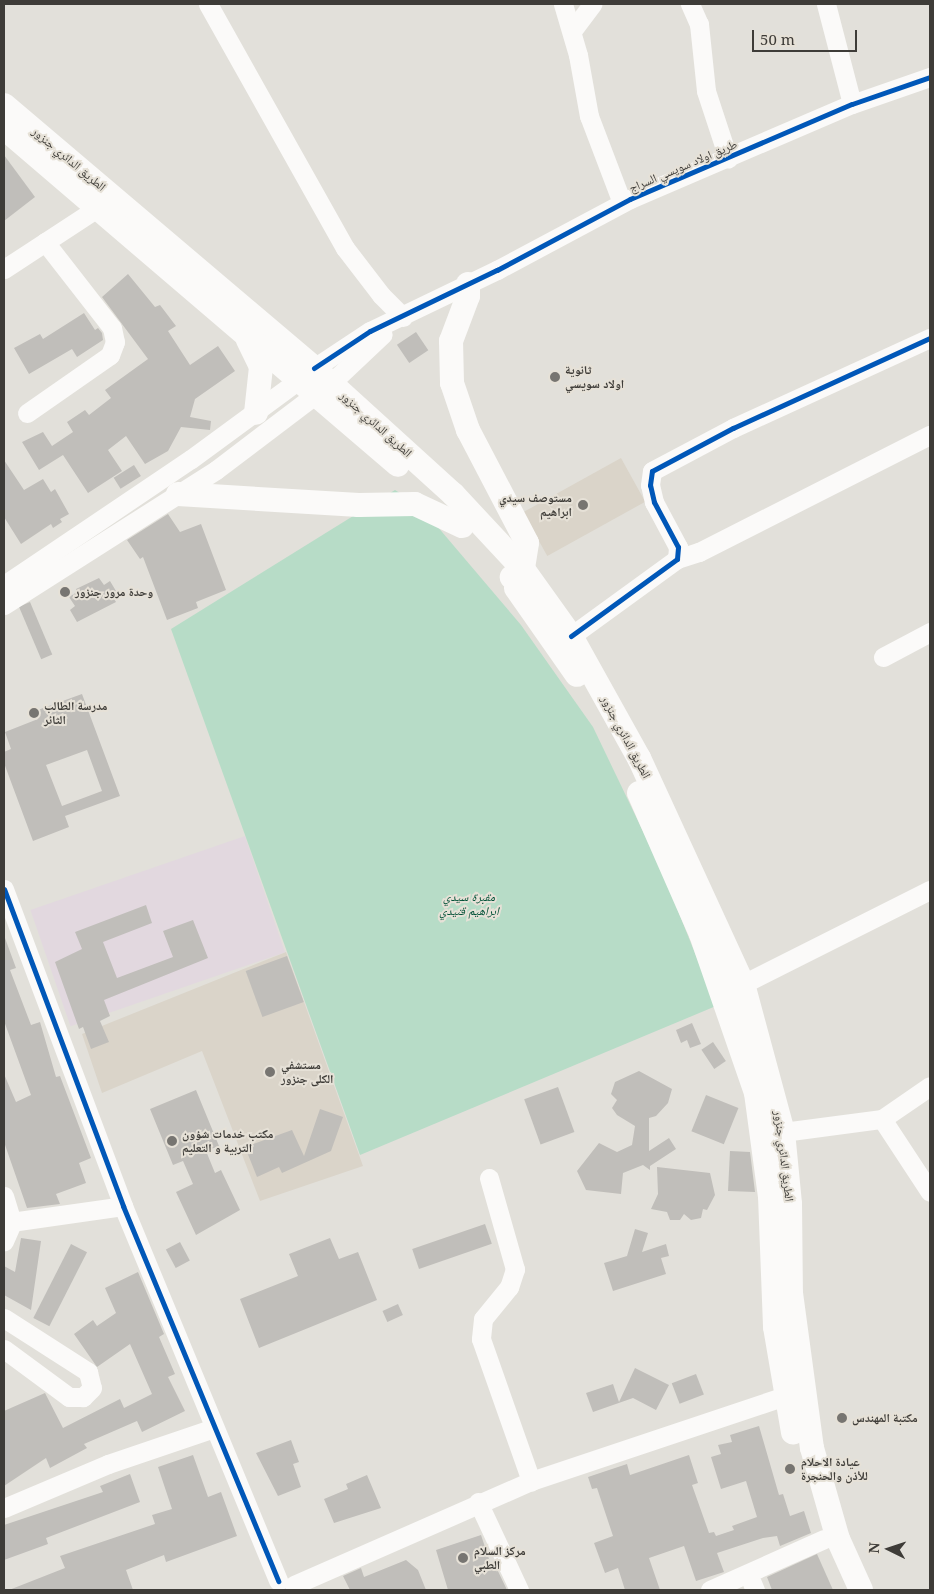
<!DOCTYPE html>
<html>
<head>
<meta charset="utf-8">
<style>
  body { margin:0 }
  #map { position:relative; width:934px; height:1594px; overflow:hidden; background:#e2e0da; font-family:"Noto Serif","Noto Naskh Arabic",serif }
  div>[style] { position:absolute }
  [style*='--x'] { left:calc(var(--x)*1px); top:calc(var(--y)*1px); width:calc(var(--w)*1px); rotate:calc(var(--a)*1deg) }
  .built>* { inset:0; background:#dad4c9; transform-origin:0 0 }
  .education>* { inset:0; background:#e2d8df; transform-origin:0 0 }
  .green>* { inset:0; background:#b7dcc7 }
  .building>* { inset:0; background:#c0beba; transform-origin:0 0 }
  .minor>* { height:19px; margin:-9.5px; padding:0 9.5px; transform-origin:9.5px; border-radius:9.5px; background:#fbfaf9 }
  .major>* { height:24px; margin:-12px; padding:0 12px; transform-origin:12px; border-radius:12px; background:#fbfaf9 }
  .cycleway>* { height:5px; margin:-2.5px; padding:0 2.5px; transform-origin:2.5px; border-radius:2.5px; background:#0057b8 }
  .dots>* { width:14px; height:14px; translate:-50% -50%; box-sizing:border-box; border:2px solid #e6e1d7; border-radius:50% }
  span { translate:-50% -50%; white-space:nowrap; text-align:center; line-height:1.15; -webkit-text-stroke:4px #e6e1d7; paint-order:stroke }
  .street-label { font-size:12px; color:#3e3c38 }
  .poi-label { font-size:12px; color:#3e3c38; font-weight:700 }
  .left { translate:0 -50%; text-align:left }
  .right { translate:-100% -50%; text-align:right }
  .park-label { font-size:12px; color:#005137; font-style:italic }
  .frame { position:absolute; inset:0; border:5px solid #3e3c38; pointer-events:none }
  .north { position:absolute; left:864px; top:1524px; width:50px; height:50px; -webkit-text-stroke:4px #e6e1d7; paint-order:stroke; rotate:274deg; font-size:14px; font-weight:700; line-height:20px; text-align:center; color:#3e3c38 }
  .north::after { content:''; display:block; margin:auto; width:18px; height:22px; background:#3e3c38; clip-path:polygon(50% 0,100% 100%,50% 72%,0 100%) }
  .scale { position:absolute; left:752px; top:30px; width:105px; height:22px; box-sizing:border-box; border:2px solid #3e3c38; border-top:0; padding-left:6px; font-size:15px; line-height:18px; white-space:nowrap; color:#3e3c38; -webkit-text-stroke:4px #e6e1d7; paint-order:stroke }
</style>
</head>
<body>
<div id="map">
  <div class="built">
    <div style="left:621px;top:458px;width:50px;height:112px;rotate:61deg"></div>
    <div style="clip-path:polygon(286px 952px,363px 1166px,260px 1201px,202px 1051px,102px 1093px,82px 1034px)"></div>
  </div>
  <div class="education">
    <div style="left:245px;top:836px;width:123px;height:227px;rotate:71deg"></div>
  </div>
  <div class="green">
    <div style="clip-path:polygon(395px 490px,420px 506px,521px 625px,593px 727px,663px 873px,716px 1006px,360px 1155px,171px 629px)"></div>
  </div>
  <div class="building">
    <div style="clip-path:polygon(4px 155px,35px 197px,4px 221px)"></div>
    <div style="clip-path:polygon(128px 274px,155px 307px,160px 305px,176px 326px,168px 331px,190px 365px,218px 346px,235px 371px,195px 399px,190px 417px,211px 421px,210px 430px,181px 427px,168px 451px,145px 464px,126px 436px,108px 450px,122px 471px,88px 493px,63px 455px,39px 470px,22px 442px,43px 432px,52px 446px,73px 432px,67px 422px,85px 410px,89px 415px,111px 398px,105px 390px,148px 359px,102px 297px)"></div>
    <div style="clip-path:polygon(84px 313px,95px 330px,98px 328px,102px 333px,103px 340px,77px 357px,72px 349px,29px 374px,14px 348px,40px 334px,43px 339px)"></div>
    <div style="left:416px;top:332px;width:22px;height:23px;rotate:56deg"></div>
    <div style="clip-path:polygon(4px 460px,24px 490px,43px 479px,51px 492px,55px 489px,69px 514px,60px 519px,62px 522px,53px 528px,51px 524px,21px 544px,4px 517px)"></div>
    <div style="left:134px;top:465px;width:13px;height:24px;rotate:58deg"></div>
    <div style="clip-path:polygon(168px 514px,180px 532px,201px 524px,226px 590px,196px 602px,198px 608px,167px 620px,143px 557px,140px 559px,127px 540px)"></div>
    <div style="clip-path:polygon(99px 578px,104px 585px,110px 581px,116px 591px,111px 594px,116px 602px,77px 622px,70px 610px,75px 606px,69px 597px,77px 592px,76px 589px)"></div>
    <div style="left:30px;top:602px;width:57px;height:12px;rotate:67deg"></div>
    <div style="clip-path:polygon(evenodd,82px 694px,120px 796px,65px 816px,69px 827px,33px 841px,4px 763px,4px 752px,11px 749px,5px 732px,38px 719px,35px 711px,82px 694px,87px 750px,102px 791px,62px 806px,46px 765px,87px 750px)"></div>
    <div style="clip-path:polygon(146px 905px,152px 923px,103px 942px,117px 978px,173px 957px,163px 931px,193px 920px,208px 958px,104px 1000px,110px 1016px,100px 1021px,109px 1042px,91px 1049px,83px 1027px,79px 1029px,55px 962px,82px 949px,75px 932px)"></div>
    <div style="clip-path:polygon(5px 938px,16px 968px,10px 970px,31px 1025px,40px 1022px,56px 1077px,60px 1076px,91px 1158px,79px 1163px,86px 1183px,56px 1194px,60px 1204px,27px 1208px,4px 1142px,4px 1074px,16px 1102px,31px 1095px,4px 1021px)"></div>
    <div style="left:287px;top:956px;width:49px;height:44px;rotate:70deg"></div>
    <div style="clip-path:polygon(692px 1023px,701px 1044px,690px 1048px,687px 1040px,681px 1043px,676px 1030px)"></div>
    <div style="left:713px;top:1042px;width:23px;height:14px;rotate:56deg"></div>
    <div style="clip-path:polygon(639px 1071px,672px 1089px,668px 1103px,656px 1116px,649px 1118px,649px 1151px,669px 1138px,676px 1149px,650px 1166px,650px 1170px,643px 1165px,623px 1173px,621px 1194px,586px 1190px,577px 1171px,599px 1143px,617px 1152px,632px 1145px,635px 1126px,617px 1115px,612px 1108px,617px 1100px,611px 1094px,615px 1082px)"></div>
    <div style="left:558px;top:1087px;width:48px;height:36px;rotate:70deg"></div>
    <div style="clip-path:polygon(196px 1090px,219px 1146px,206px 1151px,215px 1173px,221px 1170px,240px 1210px,196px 1235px,176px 1192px,193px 1184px,183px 1161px,173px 1165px,150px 1109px)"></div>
    <div style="left:706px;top:1095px;width:35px;height:39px;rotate:22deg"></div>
    <div style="clip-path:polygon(320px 1109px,343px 1117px,331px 1151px,282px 1173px,279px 1167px,257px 1177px,245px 1147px,292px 1130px,304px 1156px)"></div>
    <div style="clip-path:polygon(730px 1151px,750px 1152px,755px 1192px,728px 1191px)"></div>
    <div style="clip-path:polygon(657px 1167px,710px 1173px,715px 1195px,707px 1210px,703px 1209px,701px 1218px,691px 1220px,684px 1214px,680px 1220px,670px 1220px,667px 1212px,651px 1209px,658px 1194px)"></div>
    <div style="left:485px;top:1224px;width:21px;height:77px;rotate:71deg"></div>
    <div style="clip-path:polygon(635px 1229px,648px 1233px,642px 1252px,666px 1244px,669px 1256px,661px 1258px,666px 1274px,613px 1291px,604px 1263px,627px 1256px)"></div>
    <div style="clip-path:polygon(21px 1238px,41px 1241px,31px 1310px,4px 1295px,4px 1266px,15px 1272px)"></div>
    <div style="clip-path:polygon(330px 1238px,339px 1259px,358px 1252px,377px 1300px,259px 1348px,240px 1299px,298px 1276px,289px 1254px)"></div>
    <div style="left:180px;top:1242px;width:21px;height:16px;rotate:62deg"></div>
    <div style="left:71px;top:1244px;width:18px;height:83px;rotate:27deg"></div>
    <div style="clip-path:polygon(138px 1272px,164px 1334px,159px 1337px,175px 1374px,168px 1377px,185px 1411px,142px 1432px,137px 1421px,84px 1444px,87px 1448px,50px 1468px,46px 1458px,4px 1486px,4px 1411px,45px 1393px,63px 1428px,120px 1399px,124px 1408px,152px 1394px,130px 1344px,97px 1367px,74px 1334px,93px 1320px,97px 1326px,116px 1313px,105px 1288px)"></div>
    <div style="left:398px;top:1304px;width:12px;height:17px;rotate:66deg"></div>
    <div style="clip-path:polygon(635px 1368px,669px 1385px,656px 1410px,633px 1398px,593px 1412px,586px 1393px,613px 1384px,619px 1402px)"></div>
    <div style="left:696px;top:1374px;width:22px;height:26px;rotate:69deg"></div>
    <div style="clip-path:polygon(759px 1426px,779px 1495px,783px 1494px,790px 1516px,804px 1511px,811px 1533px,780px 1546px,777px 1536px,763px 1538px,717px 1553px,724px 1572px,696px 1581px,684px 1546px,649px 1558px,660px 1590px,625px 1590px,618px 1568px,605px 1573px,594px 1543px,613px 1536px,597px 1488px,592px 1489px,588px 1477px,627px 1464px,630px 1475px,689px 1455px,698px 1483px,692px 1485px,709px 1533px,714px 1532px,716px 1536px,734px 1530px,732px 1526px,757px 1517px,746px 1481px,721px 1489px,711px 1457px,721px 1454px,718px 1445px,732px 1442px,730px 1435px)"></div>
    <div style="clip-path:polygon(291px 1440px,299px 1462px,293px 1464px,301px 1487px,278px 1496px,256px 1453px)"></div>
    <div style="clip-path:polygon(193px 1455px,208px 1497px,221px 1492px,237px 1536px,166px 1562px,164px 1555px,126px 1570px,133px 1590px,9px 1590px,65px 1568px,60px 1556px,155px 1524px,152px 1515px,172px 1509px,158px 1467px)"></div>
    <div style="clip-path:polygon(130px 1474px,140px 1502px,46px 1538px,48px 1544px,4px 1560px,4px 1525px,103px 1492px,100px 1486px)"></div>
    <div style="clip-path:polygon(367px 1475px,381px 1508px,334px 1523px,324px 1499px,348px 1489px,346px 1484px)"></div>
    <div style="clip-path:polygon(481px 1535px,492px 1568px,496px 1567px,507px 1590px,448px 1590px,436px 1550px)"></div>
    <div style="clip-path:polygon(817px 1554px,833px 1590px,772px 1590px,767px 1577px)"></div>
    <div style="clip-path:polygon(406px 1560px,418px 1570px,426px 1590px,350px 1590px,343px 1576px,361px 1568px,364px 1577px)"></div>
  </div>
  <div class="minor">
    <div style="--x:208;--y:4;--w:280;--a:60.7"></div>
    <div style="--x:345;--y:248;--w:59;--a:52.5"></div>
    <div style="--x:381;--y:295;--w:31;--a:45"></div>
    <div style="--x:563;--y:4;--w:53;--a:73.6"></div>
    <div style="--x:578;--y:55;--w:62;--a:79.8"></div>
    <div style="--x:589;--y:116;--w:93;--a:69.2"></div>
    <div style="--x:690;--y:4;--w:22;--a:66"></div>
    <div style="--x:699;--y:24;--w:67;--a:84"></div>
    <div style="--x:706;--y:91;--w:71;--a:71.8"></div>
    <div style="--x:826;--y:4;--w:103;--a:75.4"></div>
    <div style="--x:572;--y:31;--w:34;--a:-53"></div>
    <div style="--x:4;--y:269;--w:124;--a:-33.2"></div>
    <div style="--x:314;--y:368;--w:67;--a:-33.5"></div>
    <div style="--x:370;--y:331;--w:141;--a:-25.7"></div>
    <div style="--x:497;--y:270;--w:151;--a:-28.1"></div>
    <div style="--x:630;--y:199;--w:241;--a:-23.2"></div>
    <div style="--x:852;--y:104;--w:83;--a:-19.1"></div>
    <div style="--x:331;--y:383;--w:71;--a:-43.3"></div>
    <div style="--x:27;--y:413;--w:101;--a:-34.9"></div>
    <div style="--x:110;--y:355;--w:14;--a:-69"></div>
    <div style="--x:115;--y:342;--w:14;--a:-102"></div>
    <div style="--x:112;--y:328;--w:109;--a:-127.9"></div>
    <div style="--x:677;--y:559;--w:23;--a:-18"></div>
    <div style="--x:699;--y:552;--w:259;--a:-26.9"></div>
    <div style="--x:4;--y:585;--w:225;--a:-34"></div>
    <div style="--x:191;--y:459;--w:135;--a:-36.3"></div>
    <div style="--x:4;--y:605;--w:251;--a:-32.5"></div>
    <div style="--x:216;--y:470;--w:126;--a:-37.2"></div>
    <div style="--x:571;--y:636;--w:131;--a:-36"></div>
    <div style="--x:677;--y:559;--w:12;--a:-85"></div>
    <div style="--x:678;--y:547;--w:51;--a:-118.1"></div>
    <div style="--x:654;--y:502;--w:17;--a:-103"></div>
    <div style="--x:650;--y:485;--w:14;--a:-82"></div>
    <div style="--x:652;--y:471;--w:92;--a:-28"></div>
    <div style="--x:733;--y:428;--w:217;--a:-24.6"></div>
    <div style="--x:883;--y:657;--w:53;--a:-28"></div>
    <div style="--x:4;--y:889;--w:339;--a:69.4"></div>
    <div style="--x:123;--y:1206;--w:406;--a:67.5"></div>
    <div style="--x:743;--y:984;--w:209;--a:-26.7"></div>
    <div style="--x:882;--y:1119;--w:87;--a:56.7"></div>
    <div style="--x:783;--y:1132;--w:100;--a:-7.5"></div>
    <div style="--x:882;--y:1119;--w:58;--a:-34.5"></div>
    <div style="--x:489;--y:1178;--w:95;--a:74.1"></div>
    <div style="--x:515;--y:1269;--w:19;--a:108"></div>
    <div style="--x:509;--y:1287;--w:41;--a:129.1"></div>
    <div style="--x:483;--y:1319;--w:20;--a:96"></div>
    <div style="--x:481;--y:1339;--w:151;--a:70.6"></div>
    <div style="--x:4;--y:1196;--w:28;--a:73"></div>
    <div style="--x:12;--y:1223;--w:20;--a:114"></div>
    <div style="--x:4;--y:1223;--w:120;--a:-8.1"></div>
    <div style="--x:4;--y:1318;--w:100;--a:32.7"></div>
    <div style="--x:88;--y:1372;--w:16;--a:76"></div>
    <div style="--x:92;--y:1388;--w:13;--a:135"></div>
    <div style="--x:83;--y:1397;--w:14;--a:180"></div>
    <div style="--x:69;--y:1397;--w:81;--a:-143.6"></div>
    <div style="--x:478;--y:1502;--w:97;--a:65"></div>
    <div style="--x:4;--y:1508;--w:113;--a:-22.9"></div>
    <div style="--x:108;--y:1464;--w:112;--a:-18.8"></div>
    <div style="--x:752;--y:1583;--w:8;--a:67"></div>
    <div style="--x:294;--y:1585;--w:259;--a:-23.7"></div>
    <div style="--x:531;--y:1481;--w:268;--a:-18.5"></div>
    <div style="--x:710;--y:1590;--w:125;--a:-24.1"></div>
  </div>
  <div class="major">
    <div style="--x:4;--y:105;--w:407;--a:40.3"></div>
    <div style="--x:314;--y:368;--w:188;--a:42.2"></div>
    <div style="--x:453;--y:494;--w:103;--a:47"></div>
    <div style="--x:523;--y:569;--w:82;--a:54.4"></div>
    <div style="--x:571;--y:636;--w:140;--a:60.9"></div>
    <div style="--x:639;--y:758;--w:249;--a:65.3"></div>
    <div style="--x:743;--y:984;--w:153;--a:74.9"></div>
    <div style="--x:783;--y:1132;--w:72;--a:84.4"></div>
    <div style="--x:790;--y:1204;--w:89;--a:89.4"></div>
    <div style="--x:791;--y:1293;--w:156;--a:82.3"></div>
    <div style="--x:812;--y:1448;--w:95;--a:74.1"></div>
    <div style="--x:838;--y:1539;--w:56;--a:65.7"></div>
    <div style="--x:4;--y:128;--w:518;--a:40.54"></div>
    <div style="--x:468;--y:284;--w:12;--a:90"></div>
    <div style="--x:468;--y:296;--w:48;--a:110.7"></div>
    <div style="--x:451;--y:341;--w:42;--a:88.6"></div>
    <div style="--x:452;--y:383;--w:50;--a:71.2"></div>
    <div style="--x:468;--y:430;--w:127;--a:62.4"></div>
    <div style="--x:527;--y:543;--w:26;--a:99"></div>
    <div style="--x:523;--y:569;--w:14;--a:144"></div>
    <div style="--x:248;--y:340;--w:30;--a:64"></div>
    <div style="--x:261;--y:367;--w:46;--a:96.2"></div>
    <div style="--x:178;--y:494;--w:181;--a:3.5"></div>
    <div style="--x:359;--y:505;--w:56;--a:-1"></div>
    <div style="--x:415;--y:504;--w:52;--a:25.1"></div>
    <div style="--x:516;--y:588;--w:106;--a:55"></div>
    <div style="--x:639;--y:793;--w:154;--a:66.3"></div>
    <div style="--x:701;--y:934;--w:168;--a:70.9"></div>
    <div style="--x:756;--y:1093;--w:104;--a:82.3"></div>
    <div style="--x:770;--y:1196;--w:131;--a:87.8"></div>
    <div style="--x:775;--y:1327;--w:107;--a:80.3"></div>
  </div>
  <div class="cycleway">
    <div style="--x:314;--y:368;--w:67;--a:-33.5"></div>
    <div style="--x:370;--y:331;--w:141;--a:-25.7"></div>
    <div style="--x:497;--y:270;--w:151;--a:-28.1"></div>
    <div style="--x:630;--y:199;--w:241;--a:-23.2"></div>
    <div style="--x:852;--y:104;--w:83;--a:-19.1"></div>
    <div style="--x:571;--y:636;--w:131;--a:-36"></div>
    <div style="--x:677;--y:559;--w:12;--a:-85"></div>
    <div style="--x:678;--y:547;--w:51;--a:-118.1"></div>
    <div style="--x:654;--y:502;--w:17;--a:-103"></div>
    <div style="--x:650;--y:485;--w:14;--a:-82"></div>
    <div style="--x:652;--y:471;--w:92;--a:-28"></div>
    <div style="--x:733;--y:428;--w:217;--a:-24.6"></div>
    <div style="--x:4;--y:889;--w:339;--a:69.4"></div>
    <div style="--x:123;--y:1206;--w:406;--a:67.5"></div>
  </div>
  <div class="dots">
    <div style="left:555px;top:377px;background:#777571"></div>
    <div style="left:583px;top:505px;background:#777571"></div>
    <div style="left:65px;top:592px;background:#777571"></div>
    <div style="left:34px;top:713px;background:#777571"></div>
    <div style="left:270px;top:1072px;background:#777571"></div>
    <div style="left:172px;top:1141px;background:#777571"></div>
    <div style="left:842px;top:1418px;background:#777571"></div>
    <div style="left:790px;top:1469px;background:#777571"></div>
    <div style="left:463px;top:1558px;background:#777571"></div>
  </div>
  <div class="street-label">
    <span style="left:69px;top:159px;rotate:40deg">الطريق الدائري جنزور</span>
    <span style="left:683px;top:166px;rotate:-23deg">طريق اولاد سويسي السراج</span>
    <span style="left:376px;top:424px;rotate:42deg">الطريق الدائري جنزور</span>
    <span style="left:626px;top:737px;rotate:62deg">الطريق الدائري جنزور</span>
    <span style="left:784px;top:1156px;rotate:83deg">الطريق الدائري جنزور</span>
  </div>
  <div class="poi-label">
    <span class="left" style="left:565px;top:377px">ثانوية<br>اولاد سويسي</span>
    <span class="right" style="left:572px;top:505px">مستوصف سيدي<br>ابراهيم</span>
    <span class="left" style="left:75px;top:592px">وحدة مرور جنزور</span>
    <span class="left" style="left:44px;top:713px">مدرسة الطالب<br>الثائر</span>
    <span class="left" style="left:281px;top:1072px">مستشفي<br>الكلى جنزور</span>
    <span class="left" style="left:182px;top:1141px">مكتب خدمات شؤون<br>التربية و التعليم</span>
    <span class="left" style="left:852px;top:1418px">مكتبة المهندس</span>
    <span class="left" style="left:801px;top:1469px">عيادة الاحلام<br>للأذن والحنجرة</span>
    <span class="left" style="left:474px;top:1558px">مركز السلام<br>الطبي</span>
  </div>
  <div class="park-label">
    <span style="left:469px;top:904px">مقبرة سيدي<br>ابراهيم قنيدي</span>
  </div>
  <div class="frame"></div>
  <div class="north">N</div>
  <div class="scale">50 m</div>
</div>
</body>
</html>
